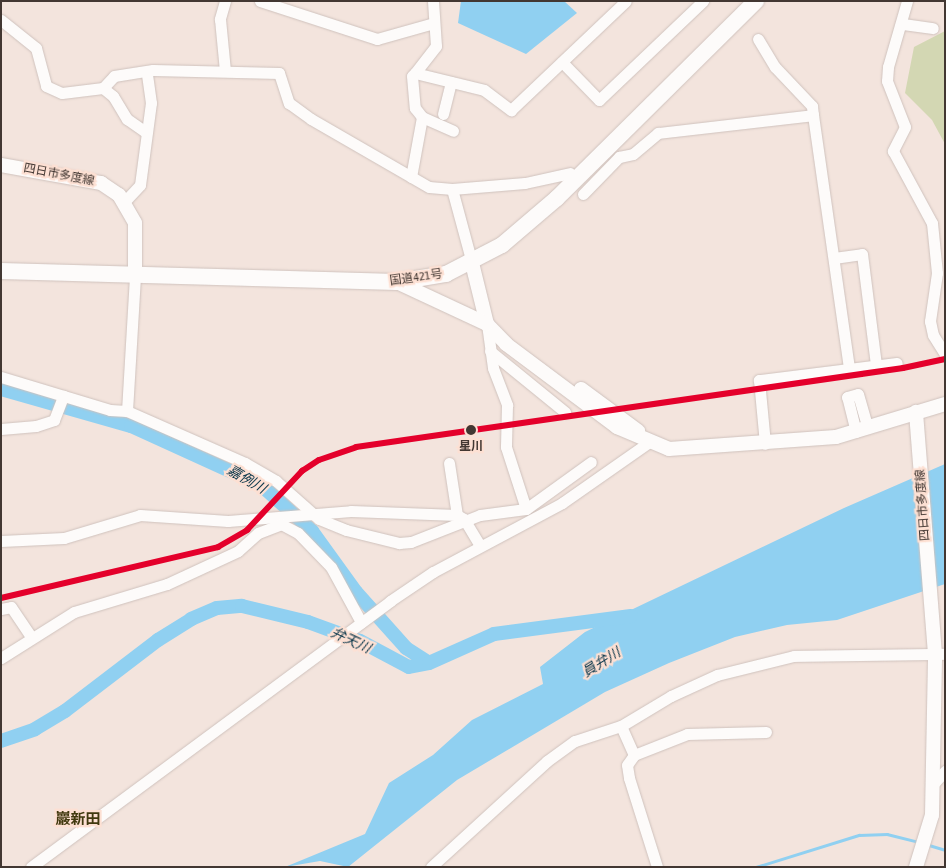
<!DOCTYPE html>
<html>
<head>
<meta charset="utf-8">
<style>
  body { margin:0 }
  #map { position:relative; width:946px; height:868px; overflow:hidden; background:#f3e4dd; font-family:"Asap Condensed","Noto Sans JP",sans-serif }
  div>[style] { position:absolute }
  [style*='--x'] { left:calc(var(--x)*1px); top:calc(var(--y)*1px); width:calc(var(--w)*1px); rotate:calc(var(--a)*1deg) }
  .green>* { inset:0; background:#d3d7b3 }
  .water>* { inset:0; background:#90d0f1 }
  .stream>* { height:2.5px; margin:-1.25px; padding:0 1.25px; transform-origin:1.25px; border-radius:1.25px; background:#90d0f1 }
  .river>* { height:14px; margin:-7px; padding:0 7px; transform-origin:7px; border-radius:7px; background:#90d0f1 }
  .roads { filter:drop-shadow(0 0 1px #cfc2bd) drop-shadow(0 0 1px #cfc2bd) }
  .minor>* { height:11px; margin:-5.5px; padding:0 5.5px; transform-origin:5.5px; border-radius:5.5px; background:#fdfbfa }
  .major>* { height:14px; margin:-7px; padding:0 7px; transform-origin:7px; border-radius:7px; background:#fdfbfa }
  .highway>* { height:16px; margin:-8px; padding:0 8px; transform-origin:8px; border-radius:8px; background:#fdfbfa }
  .rail-1>* { height:6px; margin:-3px; padding:0 3px; transform-origin:3px; border-radius:3px; background:#e4002b }
  .dots>* { width:14px; height:14px; translate:-50% -50%; box-sizing:border-box; border:2px solid #fde0d3; border-radius:50% }
  span { translate:-50% -50%; white-space:nowrap; text-align:center; line-height:1.15; -webkit-text-stroke:4.5px #fde0d3; paint-order:stroke }
  .street-label { font-size:12px; color:#423732 }
  .stop-label { font-size:12px; color:#423732; font-weight:700 }
  .water-label { font-size:14px; color:#0b374b; font-style:italic }
  .quarter-label { font-size:15px; color:#41390f; font-weight:700 }
  .frame { position:absolute; inset:0; border:2px solid #423732; pointer-events:none }
</style>
</head>
<body>
<div id="map">
  <div class="green">
    <div style="clip-path:polygon(945px 31px,945px 144px,932px 120px,905px 93px,914px 47px)"></div>
  </div>
  <div class="water">
    <div style="clip-path:polygon(461px 1px,564px 1px,577px 13px,526px 54px,458px 23px)"></div>
    <div style="clip-path:polygon(945px 464px,945px 584px,837px 620px,787px 625px,735px 637px,669px 663px,605px 692px,457px 780px,348px 867px,320px 861px,285px 867px,365px 834px,389px 783px,433px 755px,472px 720px,543px 684px,540px 667px,585px 632px,844px 508px)"></div>
  </div>
  <div class="stream">
    <div style="--x:929;--y:845;--w:17;--a:17"></div>
    <div style="--x:756;--y:867;--w:108;--a:-17.3"></div>
    <div style="--x:859;--y:835;--w:28;--a:-2"></div>
    <div style="--x:887;--y:834;--w:33;--a:14"></div>
  </div>
  <div class="river">
    <div style="--x:1;--y:389;--w:135;--a:15.9"></div>
    <div style="--x:131;--y:426;--w:143;--a:24.4"></div>
    <div style="--x:261;--y:485;--w:69;--a:42"></div>
    <div style="--x:312;--y:531;--w:75;--a:54.2"></div>
    <div style="--x:356;--y:592;--w:75;--a:48.2"></div>
    <div style="--x:406;--y:648;--w:27;--a:33"></div>
    <div style="--x:1;--y:741;--w:36;--a:-19"></div>
    <div style="--x:35;--y:729;--w:35;--a:-31"></div>
    <div style="--x:65;--y:711;--w:117;--a:-37.4"></div>
    <div style="--x:158;--y:640;--w:39;--a:-32"></div>
    <div style="--x:191;--y:619;--w:28;--a:-23"></div>
    <div style="--x:217;--y:608;--w:25;--a:-5"></div>
    <div style="--x:242;--y:606;--w:68;--a:13.6"></div>
    <div style="--x:308;--y:622;--w:55;--a:20.1"></div>
    <div style="--x:360;--y:641;--w:55;--a:28"></div>
    <div style="--x:409;--y:667;--w:20;--a:-11"></div>
    <div style="--x:429;--y:663;--w:71;--a:-24"></div>
    <div style="--x:494;--y:634;--w:138;--a:-7.5"></div>
  </div>
  <div class="roads">
    <div class="minor">
      <div style="--x:225;--y:1;--w:19;--a:106"></div>
      <div style="--x:220;--y:19;--w:52;--a:84.5"></div>
      <div style="--x:260;--y:1;--w:123;--a:18"></div>
      <div style="--x:377;--y:39;--w:59;--a:-15.7"></div>
      <div style="--x:433;--y:1;--w:45;--a:86.2"></div>
      <div style="--x:436;--y:46;--w:34;--a:128"></div>
      <div style="--x:415;--y:73;--w:71;--a:13.8"></div>
      <div style="--x:484;--y:90;--w:34;--a:37"></div>
      <div style="--x:511;--y:110;--w:158;--a:-43.5"></div>
      <div style="--x:907;--y:1;--w:69;--a:106.1"></div>
      <div style="--x:888;--y:67;--w:14;--a:94"></div>
      <div style="--x:887;--y:81;--w:49;--a:68.6"></div>
      <div style="--x:905;--y:127;--w:27;--a:117"></div>
      <div style="--x:893;--y:151;--w:82;--a:61.6"></div>
      <div style="--x:932;--y:223;--w:50;--a:84.3"></div>
      <div style="--x:937;--y:273;--w:49;--a:98.3"></div>
      <div style="--x:930;--y:321;--w:14;--a:78"></div>
      <div style="--x:933;--y:335;--w:22;--a:58"></div>
      <div style="--x:1;--y:20;--w:45;--a:38.7"></div>
      <div style="--x:36;--y:48;--w:39;--a:75"></div>
      <div style="--x:46;--y:86;--w:17;--a:24"></div>
      <div style="--x:62;--y:93;--w:41;--a:-7"></div>
      <div style="--x:103;--y:88;--w:13;--a:39"></div>
      <div style="--x:113;--y:96;--w:27;--a:59"></div>
      <div style="--x:127;--y:119;--w:24;--a:35"></div>
      <div style="--x:903;--y:24;--w:30;--a:8"></div>
      <div style="--x:758;--y:39;--w:33;--a:59"></div>
      <div style="--x:775;--y:67;--w:54;--a:46.5"></div>
      <div style="--x:812;--y:106;--w:9;--a:84"></div>
      <div style="--x:562;--y:62;--w:53;--a:45.8"></div>
      <div style="--x:599;--y:100;--w:144;--a:-43.6"></div>
      <div style="--x:415;--y:73;--w:4;--a:135"></div>
      <div style="--x:412;--y:76;--w:32;--a:85"></div>
      <div style="--x:415;--y:108;--w:11;--a:52"></div>
      <div style="--x:422;--y:117;--w:34;--a:24"></div>
      <div style="--x:103;--y:88;--w:16;--a:-47"></div>
      <div style="--x:114;--y:76;--w:39;--a:-9"></div>
      <div style="--x:153;--y:70;--w:126;--a:1.4"></div>
      <div style="--x:279;--y:73;--w:32;--a:72"></div>
      <div style="--x:289;--y:103;--w:27;--a:36"></div>
      <div style="--x:311;--y:119;--w:136;--a:30"></div>
      <div style="--x:429;--y:187;--w:23;--a:5"></div>
      <div style="--x:452;--y:189;--w:77;--a:74.9"></div>
      <div style="--x:443;--y:114;--w:33;--a:-76"></div>
      <div style="--x:411;--y:177;--w:61;--a:-79.6"></div>
      <div style="--x:452;--y:189;--w:73;--a:-4.7"></div>
      <div style="--x:525;--y:183;--w:46;--a:-12.5"></div>
      <div style="--x:583;--y:194;--w:52;--a:-45.8"></div>
      <div style="--x:619;--y:157;--w:14;--a:-12"></div>
      <div style="--x:633;--y:154;--w:33;--a:-40"></div>
      <div style="--x:658;--y:133;--w:156;--a:-6.6"></div>
      <div style="--x:813;--y:115;--w:257;--a:81.9"></div>
      <div style="--x:849;--y:369;--w:91;--a:173"></div>
      <div style="--x:759;--y:380;--w:64;--a:84.6"></div>
      <div style="--x:125;--y:201;--w:22;--a:-47"></div>
      <div style="--x:140;--y:185;--w:83;--a:-82.4"></div>
      <div style="--x:151;--y:103;--w:30;--a:-98"></div>
      <div style="--x:834;--y:258;--w:28;--a:-8"></div>
      <div style="--x:862;--y:254;--w:112;--a:82.8"></div>
      <div style="--x:487;--y:324;--w:44;--a:82.2"></div>
      <div style="--x:493;--y:368;--w:40;--a:69"></div>
      <div style="--x:507;--y:405;--w:42;--a:91.4"></div>
      <div style="--x:506;--y:447;--w:65;--a:72.1"></div>
      <div style="--x:490;--y:351;--w:97;--a:39.1"></div>
      <div style="--x:849;--y:369;--w:48;--a:-7.1"></div>
      <div style="--x:1;--y:377;--w:114;--a:16.8"></div>
      <div style="--x:110;--y:410;--w:17;--a:3"></div>
      <div style="--x:127;--y:411;--w:129;--a:23.8"></div>
      <div style="--x:245;--y:463;--w:36;--a:30"></div>
      <div style="--x:276;--y:481;--w:57;--a:41.5"></div>
      <div style="--x:319;--y:519;--w:29;--a:22"></div>
      <div style="--x:346;--y:530;--w:55;--a:13.8"></div>
      <div style="--x:399;--y:543;--w:12;--a:-5"></div>
      <div style="--x:411;--y:542;--w:74;--a:-21.4"></div>
      <div style="--x:480;--y:515;--w:46;--a:-7.4"></div>
      <div style="--x:526;--y:509;--w:80;--a:-35.9"></div>
      <div style="--x:127;--y:411;--w:136;--a:-86.6"></div>
      <div style="--x:1;--y:429;--w:35;--a:-5"></div>
      <div style="--x:36;--y:426;--w:19;--a:-18"></div>
      <div style="--x:54;--y:420;--w:26;--a:-69"></div>
      <div style="--x:856;--y:432;--w:36;--a:-104"></div>
      <div style="--x:847;--y:397;--w:11;--a:-15"></div>
      <div style="--x:858;--y:394;--w:35;--a:74"></div>
      <div style="--x:449;--y:463;--w:53;--a:81.3"></div>
      <div style="--x:1;--y:541;--w:63;--a:-2.7"></div>
      <div style="--x:64;--y:538;--w:79;--a:-16.8"></div>
      <div style="--x:140;--y:515;--w:88;--a:3.9"></div>
      <div style="--x:228;--y:521;--w:123;--a:-4.6"></div>
      <div style="--x:351;--y:511;--w:106;--a:2.2"></div>
      <div style="--x:457;--y:515;--w:8;--a:30"></div>
      <div style="--x:464;--y:519;--w:31;--a:59"></div>
      <div style="--x:1;--y:609;--w:10;--a:-11"></div>
      <div style="--x:11;--y:607;--w:36;--a:56"></div>
      <div style="--x:1;--y:658;--w:86;--a:-32.2"></div>
      <div style="--x:74;--y:612;--w:97;--a:-16.8"></div>
      <div style="--x:167;--y:584;--w:78;--a:-24.9"></div>
      <div style="--x:238;--y:551;--w:27;--a:-42"></div>
      <div style="--x:258;--y:533;--w:25;--a:-21"></div>
      <div style="--x:281;--y:524;--w:19;--a:28"></div>
      <div style="--x:298;--y:533;--w:47;--a:45.9"></div>
      <div style="--x:331;--y:567;--w:63;--a:61.4"></div>
      <div style="--x:621;--y:726;--w:32;--a:66"></div>
      <div style="--x:634;--y:755;--w:57;--a:-21.6"></div>
      <div style="--x:687;--y:734;--w:79;--a:-1.5"></div>
      <div style="--x:634;--y:755;--w:12;--a:125"></div>
      <div style="--x:627;--y:765;--w:13;--a:81"></div>
      <div style="--x:629;--y:778;--w:93;--a:72.5"></div>
      <div style="--x:935;--y:782;--w:15;--a:-48"></div>
      <div style="--x:31;--y:867;--w:447;--a:-36.5"></div>
      <div style="--x:390;--y:601;--w:52;--a:-34"></div>
      <div style="--x:433;--y:572;--w:146;--a:-28.1"></div>
      <div style="--x:562;--y:503;--w:106;--a:-35"></div>
      <div style="--x:431;--y:867;--w:157;--a:-42.4"></div>
      <div style="--x:547;--y:761;--w:34;--a:-36"></div>
      <div style="--x:575;--y:741;--w:48;--a:-18.1"></div>
      <div style="--x:621;--y:726;--w:58;--a:-31"></div>
      <div style="--x:671;--y:696;--w:51;--a:-24.5"></div>
      <div style="--x:717;--y:675;--w:79;--a:-13.9"></div>
      <div style="--x:794;--y:656;--w:151;--a:-0.8"></div>
    </div>
    <div class="major">
      <div style="--x:1;--y:165;--w:102;--a:10.2"></div>
      <div style="--x:101;--y:183;--w:22;--a:34"></div>
      <div style="--x:119;--y:195;--w:32;--a:60"></div>
      <div style="--x:135;--y:223;--w:52;--a:90"></div>
      <div style="--x:472;--y:263;--w:63;--a:76.2"></div>
      <div style="--x:487;--y:324;--w:28;--a:46"></div>
      <div style="--x:506;--y:344;--w:139;--a:36.8"></div>
      <div style="--x:617;--y:427;--w:56;--a:22.9"></div>
      <div style="--x:669;--y:449;--w:167;--a:-4.1"></div>
      <div style="--x:836;--y:437;--w:114;--a:-16.8"></div>
      <div style="--x:397;--y:282;--w:99;--a:25"></div>
      <div style="--x:581;--y:389;--w:71;--a:36.4"></div>
      <div style="--x:916;--y:867;--w:54;--a:-72.9"></div>
      <div style="--x:932;--y:815;--w:161;--a:-88.9"></div>
      <div style="--x:935;--y:654;--w:243;--a:-94.5"></div>
    </div>
    <div class="highway">
      <div style="--x:1;--y:271;--w:396;--a:1.6"></div>
      <div style="--x:397;--y:282;--w:50;--a:-9.3"></div>
      <div style="--x:446;--y:274;--w:63;--a:-27.4"></div>
      <div style="--x:502;--y:245;--w:72;--a:-40.5"></div>
      <div style="--x:557;--y:198;--w:280;--a:-44.7"></div>
    </div>
  </div>
  <div class="rail-1">
    <div style="--x:1;--y:598;--w:223;--a:-13.2"></div>
    <div style="--x:218;--y:547;--w:34;--a:-30"></div>
    <div style="--x:247;--y:530;--w:81;--a:-47"></div>
    <div style="--x:302;--y:471;--w:20;--a:-33"></div>
    <div style="--x:319;--y:460;--w:39;--a:-19"></div>
    <div style="--x:356;--y:447;--w:553;--a:-8.22"></div>
    <div style="--x:903;--y:368;--w:43;--a:-12.1"></div>
  </div>
  <div class="dots">
    <div style="left:471px;top:430px;background:#423732"></div>
  </div>
  <div class="street-label">
    <span style="left:59px;top:175px;rotate:11deg">四日市多度線</span>
    <span style="left:416px;top:278px;rotate:-8deg">国道421号</span>
    <span style="left:923px;top:505px;rotate:-94deg">四日市多度線</span>
  </div>
  <div class="stop-label">
    <span style="left:471px;top:447px">星川</span>
  </div>
  <div class="water-label">
    <span style="left:247px;top:479px;rotate:30deg">嘉例川</span>
    <span style="left:351px;top:640px;rotate:25deg">弁天川</span>
    <span style="left:601px;top:662px;rotate:-32deg">員弁川</span>
  </div>
  <div class="quarter-label">
    <span style="left:78px;top:819px">巖新田</span>
  </div>
  <div class="frame"></div>
</div>
</body>
</html>
